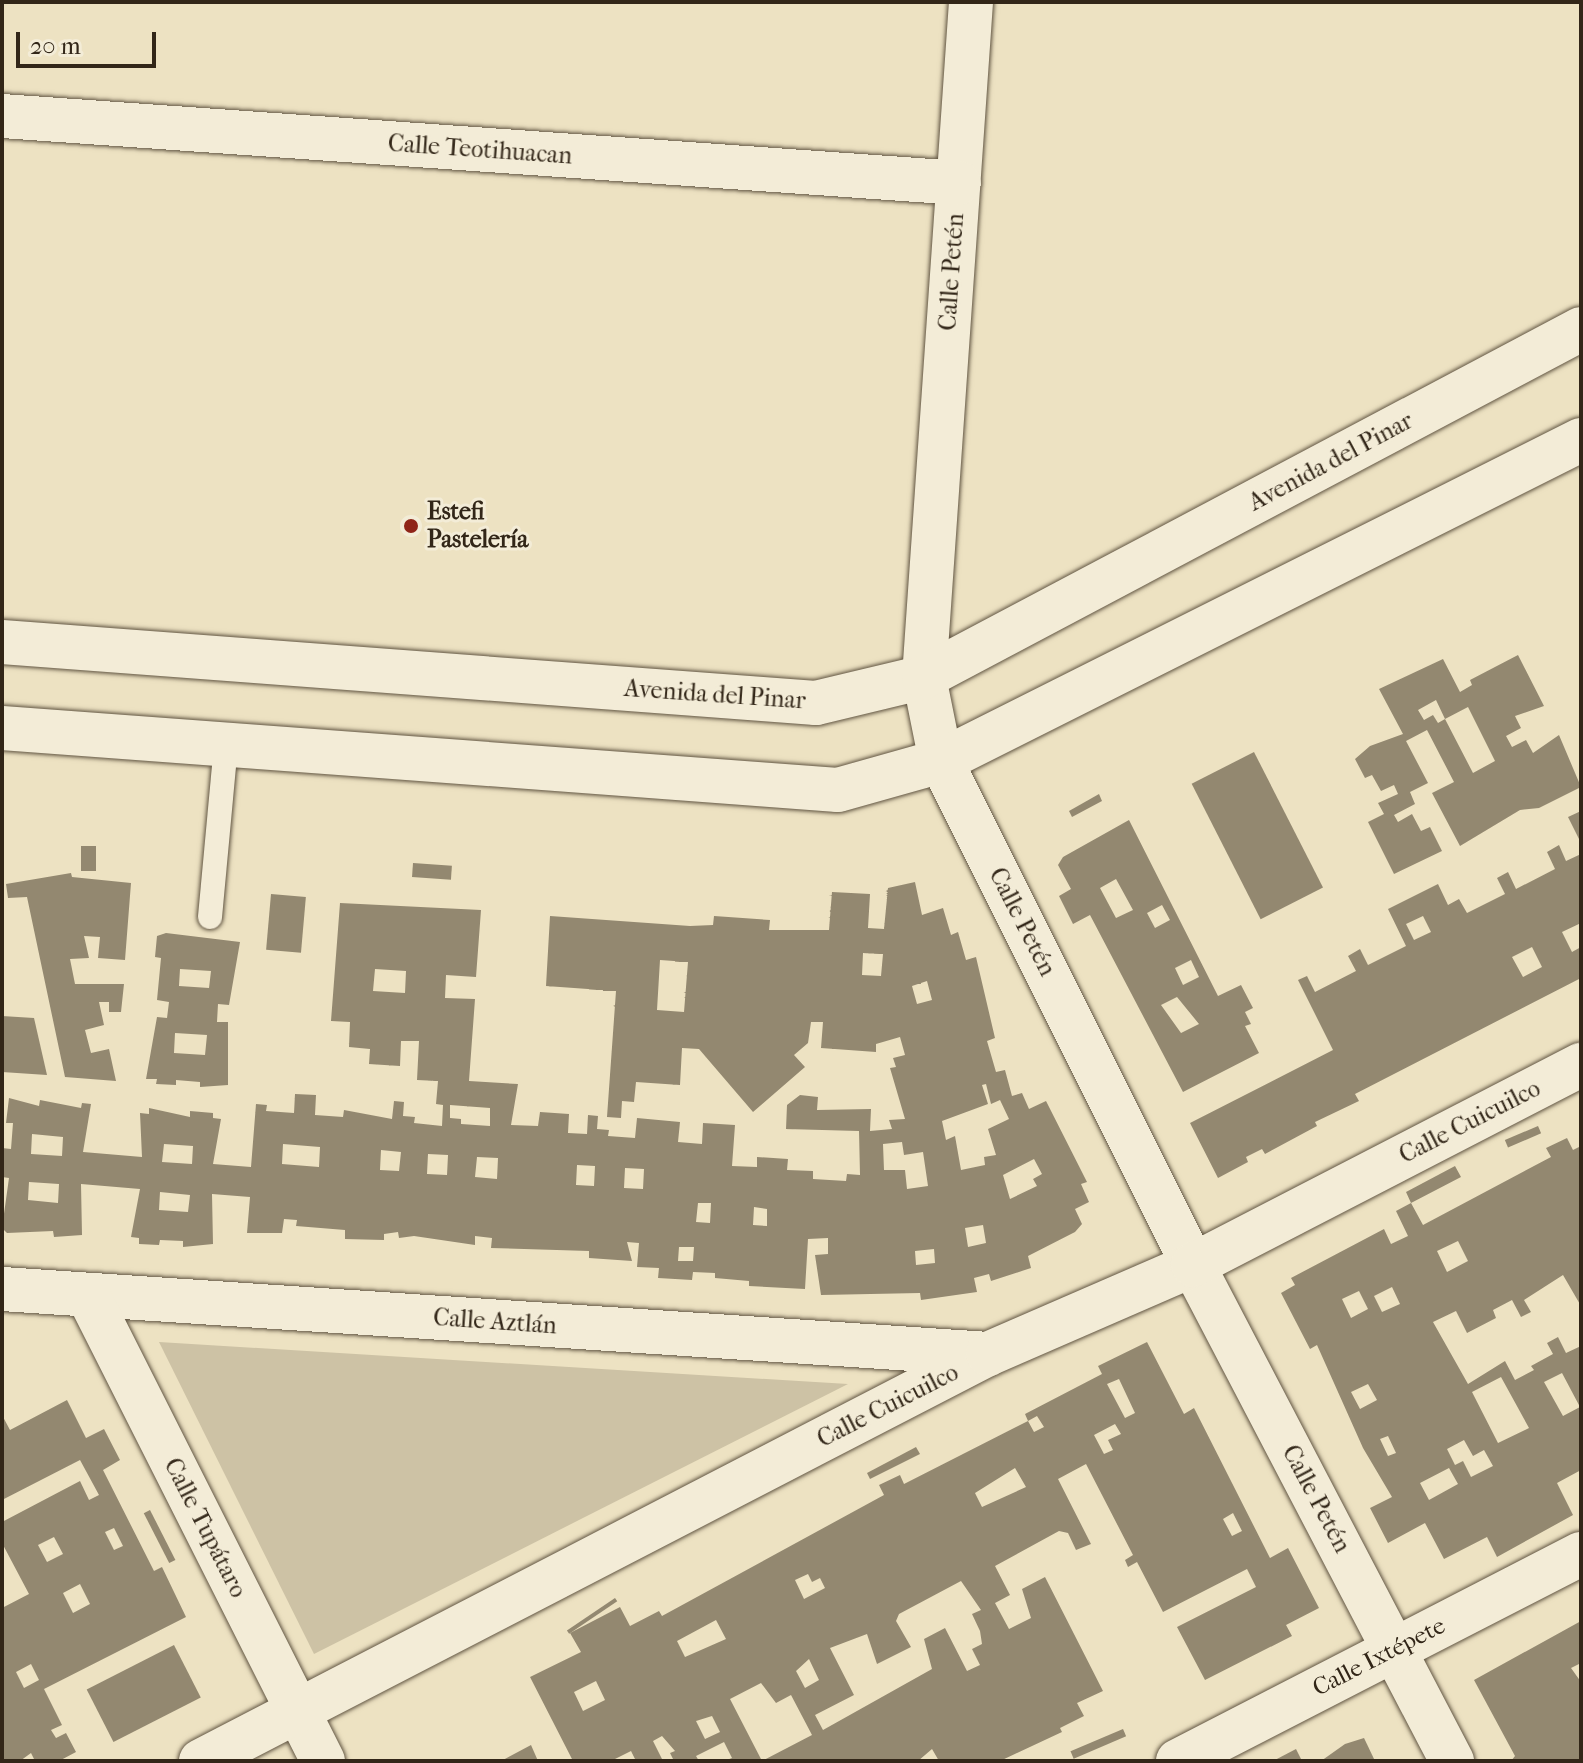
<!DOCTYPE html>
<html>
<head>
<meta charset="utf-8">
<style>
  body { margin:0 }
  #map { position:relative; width:1583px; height:1763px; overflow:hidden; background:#ede2c2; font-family:"IM FELL French Canon",serif }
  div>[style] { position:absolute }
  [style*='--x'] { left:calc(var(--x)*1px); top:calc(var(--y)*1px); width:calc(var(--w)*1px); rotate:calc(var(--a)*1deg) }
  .green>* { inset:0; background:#cdc2a5 }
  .building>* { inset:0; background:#938870; transform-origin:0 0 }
  .roads { filter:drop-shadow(0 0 2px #615542) drop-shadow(0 0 2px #615542) }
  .service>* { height:24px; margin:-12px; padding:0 12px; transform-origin:12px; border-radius:12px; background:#f3ecd7 }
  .minor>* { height:44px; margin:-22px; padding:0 22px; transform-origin:22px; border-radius:22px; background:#f3ecd7 }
  .dots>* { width:22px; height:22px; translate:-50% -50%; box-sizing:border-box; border:4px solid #f3ecd7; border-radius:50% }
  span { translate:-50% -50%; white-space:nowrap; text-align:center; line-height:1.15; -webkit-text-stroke:6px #f3ecd7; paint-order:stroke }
  .street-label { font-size:24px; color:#322618 }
  .poi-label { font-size:24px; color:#322618; font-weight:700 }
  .left { translate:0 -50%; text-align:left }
  .frame { position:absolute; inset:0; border:4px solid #322618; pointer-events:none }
  .scale { position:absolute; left:16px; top:32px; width:140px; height:36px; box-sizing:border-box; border:4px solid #322618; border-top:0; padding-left:10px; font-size:24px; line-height:28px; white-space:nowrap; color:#322618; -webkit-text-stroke:6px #f3ecd7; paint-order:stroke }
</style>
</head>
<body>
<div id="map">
  <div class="green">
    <div style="clip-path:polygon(159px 1342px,848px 1384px,314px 1654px)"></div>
  </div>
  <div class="building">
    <div style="clip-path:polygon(evenodd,1518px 655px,1544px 706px,1515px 716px,1521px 728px,1506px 736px,1512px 747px,1526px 740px,1533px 753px,1559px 735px,1581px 787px,1539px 808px,1520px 810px,1460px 846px,1432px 793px,1454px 782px,1427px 730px,1406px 741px,1428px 783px,1410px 792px,1415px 804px,1394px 815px,1398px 822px,1412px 814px,1421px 831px,1430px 827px,1442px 851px,1394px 874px,1368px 822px,1384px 814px,1378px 803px,1398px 794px,1394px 785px,1381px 791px,1372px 775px,1365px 778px,1355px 759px,1370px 746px,1403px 734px,1379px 689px,1443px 659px,1460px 692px,1472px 685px,1470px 680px,1518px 655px,1436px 700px,1445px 719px,1438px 723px,1433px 715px,1424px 720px,1418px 710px,1436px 700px,1518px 655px,1468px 707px,1495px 761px,1473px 773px,1445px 719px,1468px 707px)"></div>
    <div style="left:1254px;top:752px;width:152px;height:70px;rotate:63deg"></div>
    <div style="clip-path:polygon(1099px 794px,1102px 801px,1072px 817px,1069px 811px)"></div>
    <div style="clip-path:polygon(1581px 811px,1581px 843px,1568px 817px)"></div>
    <div style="clip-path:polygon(evenodd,1129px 820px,1218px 996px,1241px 985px,1253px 1008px,1245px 1012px,1251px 1024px,1245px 1026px,1259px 1053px,1183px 1092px,1090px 915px,1073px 924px,1059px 896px,1071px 889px,1058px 865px,1063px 857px,1129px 820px,1116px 879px,1133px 910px,1116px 918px,1100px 888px,1116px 879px,1129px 820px,1162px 905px,1170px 920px,1155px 928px,1147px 913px,1162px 905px,1129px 820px,1191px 960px,1199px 977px,1183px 985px,1175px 968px,1191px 960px,1129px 820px,1177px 997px,1199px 1024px,1181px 1033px,1161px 1005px,1177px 997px)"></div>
    <div style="clip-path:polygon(evenodd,1559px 845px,1566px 861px,1581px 854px,1581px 923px,1562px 932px,1572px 952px,1581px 947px,1581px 978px,1355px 1094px,1359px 1101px,1315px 1122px,1317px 1126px,1265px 1154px,1262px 1149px,1246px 1157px,1248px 1162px,1218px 1178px,1190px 1123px,1333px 1050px,1298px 980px,1307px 976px,1315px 992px,1356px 971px,1348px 956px,1360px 949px,1368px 965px,1406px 946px,1388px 909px,1438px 884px,1448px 905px,1459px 899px,1467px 913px,1505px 894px,1497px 878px,1508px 872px,1516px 889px,1555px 869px,1547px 852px,1559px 845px,1423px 916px,1431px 932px,1414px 940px,1406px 924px,1423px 916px,1559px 845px,1532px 947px,1542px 967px,1523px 977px,1512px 957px,1532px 947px)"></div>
    <div style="left:81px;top:846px;width:15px;height:25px"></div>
    <div style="left:413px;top:863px;width:39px;height:14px;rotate:4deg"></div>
    <div style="clip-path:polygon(71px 873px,72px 877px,131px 883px,125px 960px,98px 958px,100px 937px,84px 936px,89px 958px,70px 959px,75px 984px,124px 984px,121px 1012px,109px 1012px,109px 1002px,99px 1002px,104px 1025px,85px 1030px,91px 1053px,109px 1049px,116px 1081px,65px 1077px,27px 897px,8px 898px,6px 884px)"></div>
    <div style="clip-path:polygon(evenodd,915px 882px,922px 915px,943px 908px,951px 935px,958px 932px,966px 960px,976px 957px,995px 1038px,987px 1041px,996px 1072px,1005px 1070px,1012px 1096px,1022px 1093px,1029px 1109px,1046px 1101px,1087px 1182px,1081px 1184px,1089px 1202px,1075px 1209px,1082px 1224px,1075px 1232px,1028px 1256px,1031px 1268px,991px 1281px,989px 1274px,974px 1278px,977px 1292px,921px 1300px,920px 1293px,821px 1295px,815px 1255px,828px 1254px,828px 1238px,808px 1239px,805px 1289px,749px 1286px,749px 1281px,715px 1278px,715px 1273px,693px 1272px,692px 1280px,658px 1278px,659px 1268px,637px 1267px,639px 1243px,627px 1242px,632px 1261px,589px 1258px,589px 1251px,491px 1248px,492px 1238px,475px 1236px,475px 1245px,414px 1236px,399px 1238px,398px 1232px,384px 1234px,384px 1240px,345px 1239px,345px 1230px,296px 1226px,297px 1220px,284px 1219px,282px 1233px,247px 1233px,250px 1197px,212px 1194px,213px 1244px,183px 1247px,183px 1241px,160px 1240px,159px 1245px,139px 1244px,139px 1238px,131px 1237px,140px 1189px,81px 1184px,82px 1235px,54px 1237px,53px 1231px,7px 1233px,2px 1228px,9px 1178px,2px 1177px,2px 1148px,11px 1149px,13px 1123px,6px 1123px,9px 1098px,39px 1106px,40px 1100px,81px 1108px,82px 1103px,91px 1104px,83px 1152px,142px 1157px,140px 1113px,149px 1114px,149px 1108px,190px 1117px,190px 1111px,213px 1113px,213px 1118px,221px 1119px,213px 1164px,251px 1167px,256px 1104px,267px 1105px,266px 1111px,294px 1113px,295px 1094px,316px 1095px,315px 1115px,343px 1117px,344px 1110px,392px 1119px,394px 1101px,404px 1102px,403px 1116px,415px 1117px,414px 1123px,442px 1126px,443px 1105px,436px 1104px,438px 1081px,417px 1080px,419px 1041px,401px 1041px,400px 1066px,369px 1064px,370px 1049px,349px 1047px,350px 1022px,331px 1021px,340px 903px,481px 910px,476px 977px,446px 975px,445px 998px,475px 999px,469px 1081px,518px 1084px,511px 1125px,538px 1126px,540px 1112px,569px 1114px,568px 1133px,587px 1134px,588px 1115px,598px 1116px,597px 1129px,609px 1130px,608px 1136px,635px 1138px,637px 1118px,680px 1122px,678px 1142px,702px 1144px,703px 1123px,735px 1125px,732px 1166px,757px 1167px,757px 1157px,788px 1159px,787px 1170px,813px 1171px,813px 1179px,846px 1181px,847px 1174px,860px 1175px,859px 1131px,786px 1129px,787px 1105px,800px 1095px,818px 1097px,817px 1110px,871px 1109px,870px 1131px,892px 1129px,889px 1120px,905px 1119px,890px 1068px,896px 1067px,893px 1058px,905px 1055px,900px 1037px,876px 1044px,876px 1052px,821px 1048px,823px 1022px,811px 1022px,808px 1043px,794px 1055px,805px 1067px,753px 1112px,699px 1049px,682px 1048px,680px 1085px,636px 1082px,634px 1102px,622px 1101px,621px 1118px,607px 1117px,616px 991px,546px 986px,550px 916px,690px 926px,713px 925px,714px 916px,770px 920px,769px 930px,829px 930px,832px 892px,870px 894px,868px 928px,884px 929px,888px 888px,915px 882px,863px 953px,883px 954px,881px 976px,862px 975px,863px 953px,915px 882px,660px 960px,688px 962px,684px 1012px,657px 1010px,660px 960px,915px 882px,375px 969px,406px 971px,405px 993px,373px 991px,375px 969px,915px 882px,927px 981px,932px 1000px,917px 1004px,912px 986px,927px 981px,915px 882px,986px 1084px,991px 1104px,1000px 1100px,1009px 1119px,988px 1129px,996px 1155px,984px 1157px,985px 1165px,961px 1170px,955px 1136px,946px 1140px,942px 1121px,988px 1104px,982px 1085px,986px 1084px,915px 882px,450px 1105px,490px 1108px,490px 1126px,461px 1124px,461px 1119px,450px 1118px,450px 1105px,915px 882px,32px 1134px,63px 1137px,62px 1156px,31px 1154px,32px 1134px,915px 882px,902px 1142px,904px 1155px,923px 1152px,928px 1186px,907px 1189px,905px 1170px,884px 1170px,883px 1144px,902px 1142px,915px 882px,164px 1144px,193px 1146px,192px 1164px,162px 1162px,164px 1144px,915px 882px,283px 1144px,320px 1147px,319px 1167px,282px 1164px,283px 1144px,915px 882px,381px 1150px,401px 1152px,399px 1171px,380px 1170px,381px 1150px,915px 882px,428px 1154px,448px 1155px,447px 1175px,427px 1174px,428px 1154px,915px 882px,477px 1157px,498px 1158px,497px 1179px,475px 1177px,477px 1157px,915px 882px,1034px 1159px,1042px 1174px,1033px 1179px,1037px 1186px,1010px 1199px,1003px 1175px,1034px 1159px,915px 882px,577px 1165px,595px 1166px,594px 1186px,576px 1185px,577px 1165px,915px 882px,625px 1168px,644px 1169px,643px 1189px,624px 1188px,625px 1168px,915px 882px,29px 1182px,59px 1184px,58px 1203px,28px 1200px,29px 1182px,915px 882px,160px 1192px,190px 1195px,188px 1212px,159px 1210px,160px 1192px,915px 882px,698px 1203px,711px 1203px,710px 1223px,696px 1222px,698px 1203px,915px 882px,754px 1207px,767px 1209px,767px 1226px,753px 1225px,754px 1207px,915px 882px,983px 1225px,986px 1243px,968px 1247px,965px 1228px,983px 1225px,915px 882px,679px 1247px,694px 1247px,693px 1261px,678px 1261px,679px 1247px,915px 882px,934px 1249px,935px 1263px,916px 1265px,915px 1251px,934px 1249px)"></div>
    <div style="left:271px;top:894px;width:35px;height:56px;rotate:5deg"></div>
    <div style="clip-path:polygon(evenodd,166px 933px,240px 942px,229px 1005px,218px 1004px,217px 1022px,228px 1022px,228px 1085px,200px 1087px,200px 1082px,176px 1080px,176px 1085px,156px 1084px,157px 1079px,146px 1079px,157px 1017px,167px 1018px,169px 1002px,157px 1000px,161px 958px,155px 957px,157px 936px,166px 933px,180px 969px,211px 971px,209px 988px,179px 986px,180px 969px,166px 933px,175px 1033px,207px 1035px,205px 1055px,174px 1053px,175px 1033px)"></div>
    <div style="clip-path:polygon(2px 1016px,34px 1018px,47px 1075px,2px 1072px)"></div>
    <div style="left:1538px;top:1126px;width:8px;height:36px;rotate:67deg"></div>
    <div style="clip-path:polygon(evenodd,1567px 1138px,1573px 1150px,1581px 1146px,1581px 1306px,1563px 1275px,1524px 1300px,1531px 1312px,1521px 1317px,1512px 1300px,1493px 1310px,1496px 1318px,1467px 1333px,1456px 1311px,1433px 1322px,1468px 1384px,1505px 1361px,1515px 1380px,1534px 1370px,1531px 1366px,1553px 1354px,1547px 1343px,1558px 1337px,1566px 1353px,1581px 1346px,1581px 1470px,1557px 1483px,1573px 1515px,1497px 1557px,1487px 1537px,1444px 1559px,1425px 1523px,1388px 1543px,1370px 1508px,1392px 1497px,1363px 1448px,1317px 1345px,1310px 1349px,1281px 1293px,1295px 1285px,1291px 1278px,1384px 1229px,1391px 1244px,1408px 1236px,1396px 1211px,1411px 1203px,1406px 1192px,1455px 1166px,1461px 1177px,1411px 1203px,1423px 1225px,1551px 1157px,1546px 1148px,1567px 1138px,1458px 1241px,1468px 1261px,1447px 1272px,1437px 1251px,1458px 1241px,1567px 1138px,1392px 1287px,1400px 1304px,1382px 1312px,1374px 1296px,1392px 1287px,1567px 1138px,1359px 1291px,1368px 1309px,1351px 1318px,1342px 1299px,1359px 1291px,1567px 1138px,1562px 1373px,1580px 1407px,1563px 1416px,1544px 1382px,1562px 1373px,1567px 1138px,1501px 1377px,1529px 1428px,1498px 1443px,1472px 1392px,1501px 1377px,1567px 1138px,1368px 1384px,1377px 1400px,1360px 1409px,1351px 1392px,1368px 1384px,1567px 1138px,1388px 1436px,1396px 1453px,1388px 1456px,1380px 1439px,1388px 1436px,1567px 1138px,1464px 1440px,1473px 1456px,1484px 1450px,1493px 1466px,1471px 1477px,1463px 1461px,1455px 1465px,1447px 1449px,1464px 1440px,1567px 1138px,1449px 1468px,1458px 1484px,1429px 1500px,1420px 1483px,1449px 1468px)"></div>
    <div style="clip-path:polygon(evenodd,1147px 1342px,1184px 1414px,1194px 1408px,1270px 1558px,1288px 1548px,1319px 1608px,1286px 1625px,1292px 1636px,1205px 1680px,1177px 1627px,1256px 1587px,1247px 1569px,1163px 1612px,1137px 1562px,1128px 1567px,1125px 1560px,1133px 1555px,1086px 1464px,1058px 1479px,1091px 1544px,1076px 1550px,1068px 1533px,1059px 1531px,995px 1566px,1010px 1595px,995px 1603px,1009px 1629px,1031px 1618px,1022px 1589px,1045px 1577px,1103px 1691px,1077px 1703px,1084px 1716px,1060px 1728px,1062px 1732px,1000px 1761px,939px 1761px,932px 1749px,918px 1761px,724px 1761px,732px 1758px,724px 1742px,696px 1756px,699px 1761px,674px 1761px,670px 1753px,675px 1751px,662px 1736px,653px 1741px,663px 1761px,636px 1761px,631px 1751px,611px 1761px,573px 1761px,530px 1677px,581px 1652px,570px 1633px,620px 1607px,630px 1626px,659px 1611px,662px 1616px,884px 1495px,879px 1485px,900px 1475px,904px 1484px,1028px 1421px,1034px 1432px,1044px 1427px,1037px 1416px,1028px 1421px,1025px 1414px,1102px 1374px,1098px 1366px,1147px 1342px,1119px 1379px,1135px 1413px,1125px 1418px,1107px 1384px,1119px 1379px,1147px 1342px,1115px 1424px,1121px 1434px,1108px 1440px,1113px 1450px,1104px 1454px,1094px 1435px,1115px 1424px,1147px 1342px,1015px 1468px,1026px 1487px,982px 1507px,975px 1493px,1015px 1468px,1147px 1342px,1233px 1513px,1242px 1531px,1232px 1536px,1223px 1519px,1233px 1513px,1147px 1342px,808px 1574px,812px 1582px,820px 1578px,825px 1588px,804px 1599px,795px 1580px,808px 1574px,1147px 1342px,961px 1581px,981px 1610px,972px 1614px,980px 1631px,982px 1644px,972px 1649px,980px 1665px,967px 1671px,945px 1628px,924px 1639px,932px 1669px,823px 1730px,815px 1715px,854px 1695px,830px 1648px,867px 1634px,877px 1664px,911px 1647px,896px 1621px,899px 1614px,961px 1581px,1147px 1342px,716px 1620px,726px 1639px,685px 1657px,677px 1641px,716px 1620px,1147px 1342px,809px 1659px,819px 1680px,805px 1688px,796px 1671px,809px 1659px,1147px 1342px,596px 1681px,605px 1700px,583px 1711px,574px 1692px,596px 1681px,1147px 1342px,761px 1683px,776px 1703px,791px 1695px,812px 1735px,762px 1761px,730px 1699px,761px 1683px,1147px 1342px,712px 1716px,720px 1732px,705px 1739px,696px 1721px,712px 1716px)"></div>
    <div style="clip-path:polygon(evenodd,67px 1400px,86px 1438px,104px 1429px,120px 1460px,103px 1470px,154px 1571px,162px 1567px,186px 1617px,44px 1689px,62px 1725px,51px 1730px,56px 1738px,66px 1733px,76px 1752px,59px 1761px,35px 1761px,31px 1753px,20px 1761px,2px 1761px,2px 1608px,29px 1594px,2px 1543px,2px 1522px,80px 1481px,89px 1500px,99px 1495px,80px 1460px,2px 1500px,2px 1415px,10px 1430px,67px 1400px,114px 1528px,123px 1546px,114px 1550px,105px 1532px,114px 1528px,67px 1400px,54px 1537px,63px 1554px,47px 1562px,38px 1545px,54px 1537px,67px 1400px,80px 1584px,90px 1604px,73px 1613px,63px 1593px,80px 1584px,67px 1400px,31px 1664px,39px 1680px,24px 1688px,16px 1672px,31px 1664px)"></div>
    <div style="clip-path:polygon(916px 1447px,920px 1454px,870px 1479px,867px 1473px)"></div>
    <div style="left:150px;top:1510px;width:56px;height:7px;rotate:63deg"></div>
    <div style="left:615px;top:1598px;width:4px;height:58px;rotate:56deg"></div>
    <div style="clip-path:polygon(1581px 1621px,1581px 1663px,1571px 1668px,1581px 1682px,1581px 1761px,1511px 1761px,1515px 1756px,1474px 1680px)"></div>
    <div style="left:174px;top:1645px;width:59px;height:98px;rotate:63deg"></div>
    <div style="left:1123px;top:1729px;width:8px;height:57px;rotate:67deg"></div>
    <div style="clip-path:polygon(1364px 1738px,1375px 1761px,1321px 1761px,1345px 1744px)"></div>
    <div style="clip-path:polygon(531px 1745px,538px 1761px,501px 1761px)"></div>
    <div style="clip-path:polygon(1296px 1749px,1302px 1761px,1273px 1761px)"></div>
  </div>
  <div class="roads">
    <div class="service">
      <div style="--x:210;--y:917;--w:174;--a:-84.7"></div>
    </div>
    <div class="minor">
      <div style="--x:971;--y:2;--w:677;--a:93.98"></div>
      <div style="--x:924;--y:677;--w:86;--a:78.6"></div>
      <div style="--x:941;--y:761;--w:563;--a:63.43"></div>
      <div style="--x:1193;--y:1265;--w:560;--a:62.43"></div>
      <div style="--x:2;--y:116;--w:959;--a:4"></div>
      <div style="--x:2;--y:642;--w:816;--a:4.29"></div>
      <div style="--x:816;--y:703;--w:111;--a:-13.5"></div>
      <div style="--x:924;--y:677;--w:743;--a:-27.91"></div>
      <div style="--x:2;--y:728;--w:838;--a:4.24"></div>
      <div style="--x:838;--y:790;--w:107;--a:-15.7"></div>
      <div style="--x:941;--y:761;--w:716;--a:-26.64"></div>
      <div style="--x:2;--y:1289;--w:988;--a:3.77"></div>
      <div style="--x:88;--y:1295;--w:522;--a:63.24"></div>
      <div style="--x:201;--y:1761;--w:886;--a:-27.35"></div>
      <div style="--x:988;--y:1354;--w:223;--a:-23.5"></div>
      <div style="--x:1193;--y:1265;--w:437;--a:-27.3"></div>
      <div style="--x:1178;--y:1761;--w:453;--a:-27.2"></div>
    </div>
  </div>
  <div class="dots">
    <div style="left:411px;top:526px;background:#8f2418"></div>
  </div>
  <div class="street-label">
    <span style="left:480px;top:150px;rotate:4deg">Calle Teotihuacan</span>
    <span style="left:952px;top:272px;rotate:-86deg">Calle Petén</span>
    <span style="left:1331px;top:462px;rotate:-28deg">Avenida del Pinar</span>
    <span style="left:715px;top:695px;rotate:4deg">Avenida del Pinar</span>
    <span style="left:1022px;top:922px;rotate:63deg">Calle Petén</span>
    <span style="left:1470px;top:1122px;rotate:-27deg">Calle Cuicuilco</span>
    <span style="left:495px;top:1322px;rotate:4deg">Calle Aztlán</span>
    <span style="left:888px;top:1406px;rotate:-27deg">Calle Cuicuilco</span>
    <span style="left:1316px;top:1499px;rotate:62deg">Calle Petén</span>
    <span style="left:205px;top:1528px;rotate:63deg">Calle Tupátaro</span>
    <span style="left:1379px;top:1657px;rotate:-27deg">Calle Ixtépete</span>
  </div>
  <div class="poi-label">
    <span class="left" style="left:427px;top:526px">Estefi<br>Pastelería</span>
  </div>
  <div class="frame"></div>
  <div class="scale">20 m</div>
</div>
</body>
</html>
